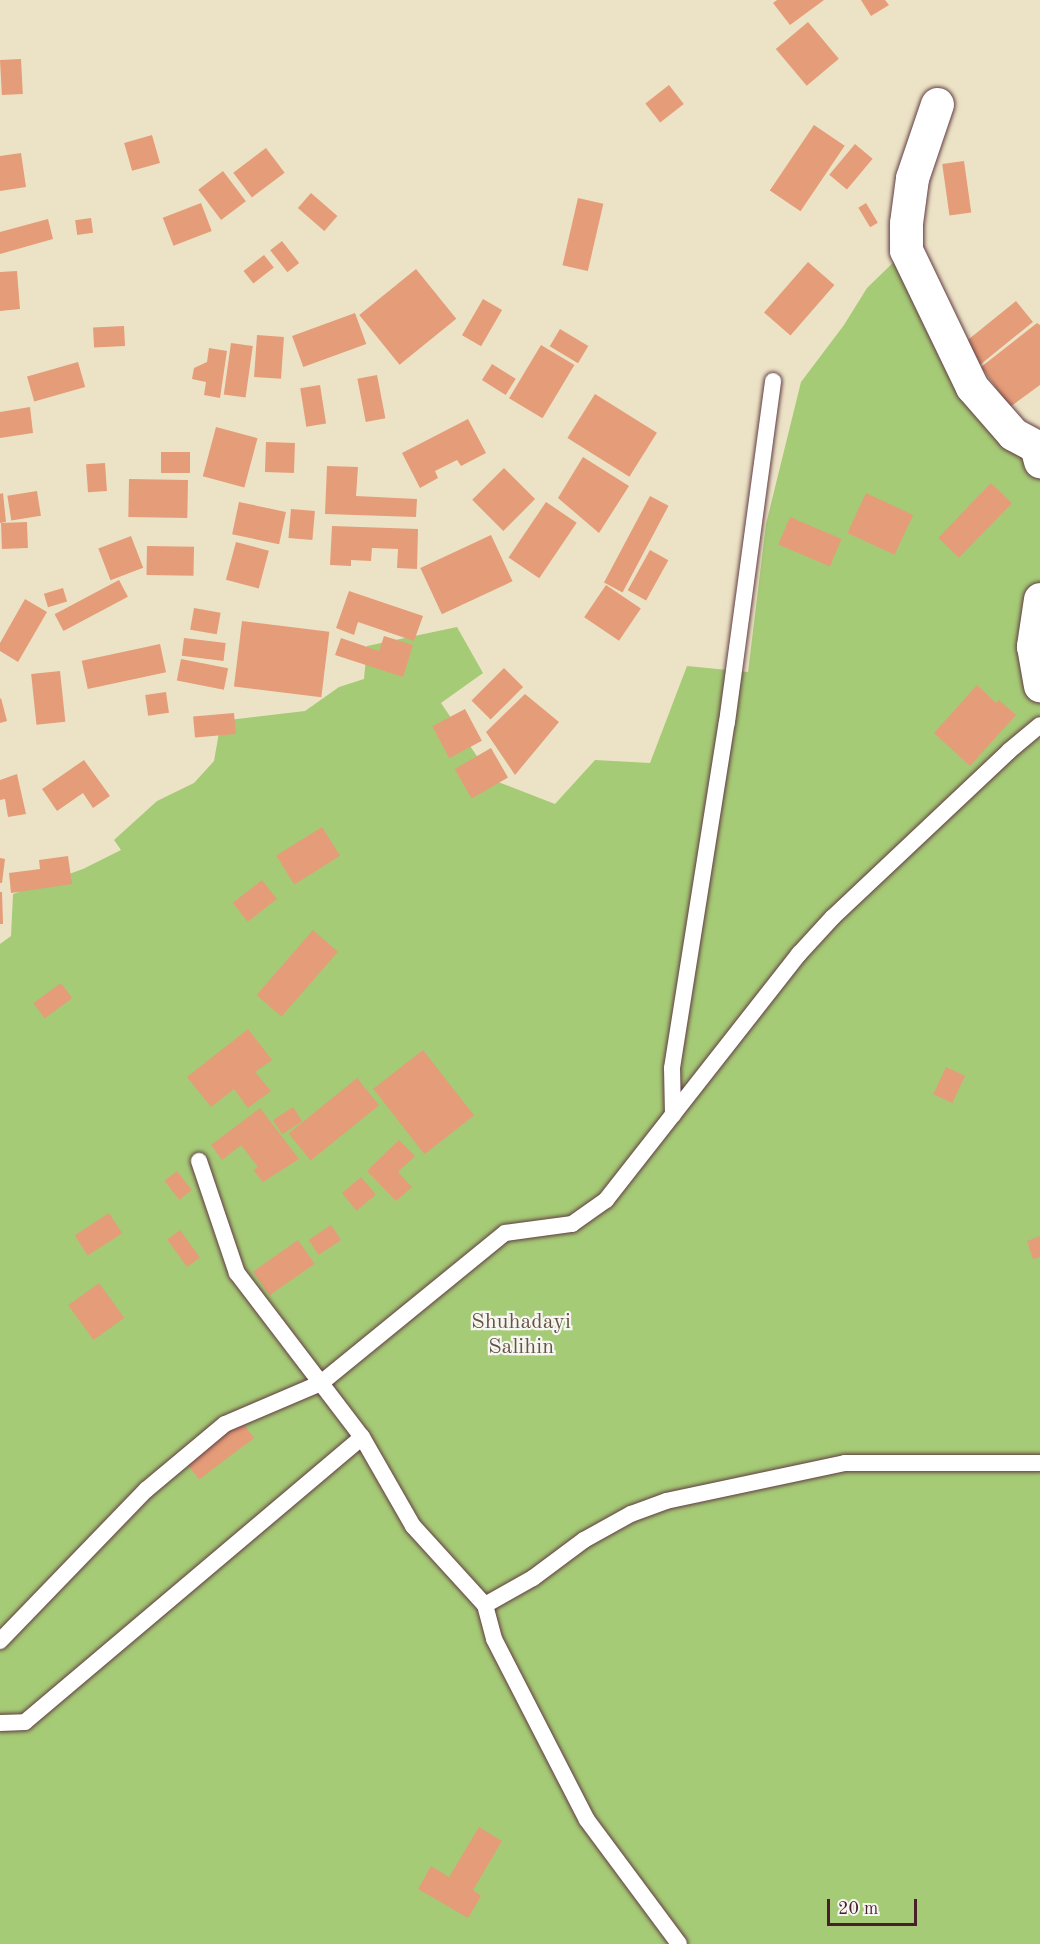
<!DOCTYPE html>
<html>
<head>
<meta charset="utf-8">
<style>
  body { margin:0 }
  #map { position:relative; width:1040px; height:1944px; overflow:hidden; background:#ece3c6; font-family:"Old Standard TT",serif }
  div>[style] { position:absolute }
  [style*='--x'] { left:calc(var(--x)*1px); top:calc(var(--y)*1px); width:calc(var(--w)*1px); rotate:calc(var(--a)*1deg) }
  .green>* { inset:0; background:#a6cb76 }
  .building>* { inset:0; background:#e59c79; transform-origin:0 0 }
  .roads { filter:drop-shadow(0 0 2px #623c42) drop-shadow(0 0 2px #623c42) }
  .service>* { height:16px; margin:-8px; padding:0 8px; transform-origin:8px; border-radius:8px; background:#fff }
  .minor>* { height:33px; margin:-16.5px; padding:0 16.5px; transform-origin:16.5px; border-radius:16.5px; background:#fff }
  span { translate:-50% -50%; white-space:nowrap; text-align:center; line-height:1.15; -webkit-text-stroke:4.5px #f6f6f2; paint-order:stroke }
  .park-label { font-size:22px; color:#665342 }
  .scale { position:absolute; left:827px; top:1899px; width:90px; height:27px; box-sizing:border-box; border:3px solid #4a1f2b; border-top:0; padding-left:8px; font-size:18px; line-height:21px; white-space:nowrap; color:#4a1f2b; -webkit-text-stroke:4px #f6f6f2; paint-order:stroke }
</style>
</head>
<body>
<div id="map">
  <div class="green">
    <div style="clip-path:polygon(906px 250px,916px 275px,1040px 461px,1040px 1944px,0 1944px,0 944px,11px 936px,13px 894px,83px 869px,121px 850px,114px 840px,157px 801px,194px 783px,214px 761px,221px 721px,305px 711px,339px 687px,364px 679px,367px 646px,457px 627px,483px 673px,441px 703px,493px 780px,555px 804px,595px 760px,650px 763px,687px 666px,748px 672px,766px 524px,801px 382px,844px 325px,867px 288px)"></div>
  </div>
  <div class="building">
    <div style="clip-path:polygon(777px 0,824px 0,790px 25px,773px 3px)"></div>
    <div style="clip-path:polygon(861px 0,885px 0,889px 5px,871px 16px)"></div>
    <div style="left:808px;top:22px;width:48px;height:42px;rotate:50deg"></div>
    <div style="left:21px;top:59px;width:35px;height:21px;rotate:87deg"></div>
    <div style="left:669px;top:85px;width:24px;height:30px;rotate:52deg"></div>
    <div style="left:814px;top:125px;width:37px;height:79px;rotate:34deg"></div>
    <div style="left:152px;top:135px;width:29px;height:29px;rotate:74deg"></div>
    <div style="left:855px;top:144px;width:23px;height:40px;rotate:40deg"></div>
    <div style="left:266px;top:148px;width:31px;height:41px;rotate:53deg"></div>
    <div style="clip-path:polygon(21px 153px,26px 187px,0 191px,0 156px)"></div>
    <div style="left:964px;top:161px;width:52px;height:22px;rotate:82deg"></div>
    <div style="left:223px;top:171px;width:38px;height:31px;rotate:53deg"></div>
    <div style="left:311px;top:193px;width:35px;height:20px;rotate:41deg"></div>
    <div style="left:578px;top:198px;width:26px;height:69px;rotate:13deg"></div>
    <div style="left:201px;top:203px;width:30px;height:41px;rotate:69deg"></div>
    <div style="left:866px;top:203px;width:23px;height:9px;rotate:59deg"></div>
    <div style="left:91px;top:218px;width:15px;height:16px;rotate:82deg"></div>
    <div style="clip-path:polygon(48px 219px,53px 239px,0 254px,0 232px)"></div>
    <div style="left:282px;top:241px;width:28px;height:15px;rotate:52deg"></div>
    <div style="left:264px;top:255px;width:16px;height:26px;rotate:52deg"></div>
    <div style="left:808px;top:262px;width:35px;height:67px;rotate:41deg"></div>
    <div style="left:416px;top:269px;width:64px;height:73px;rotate:51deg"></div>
    <div style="clip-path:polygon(17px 271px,20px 309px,0 311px,0 272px)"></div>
    <div style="left:483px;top:299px;width:22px;height:42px;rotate:30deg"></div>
    <div style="left:1016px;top:301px;width:27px;height:72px;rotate:51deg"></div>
    <div style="left:355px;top:313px;width:33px;height:67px;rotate:70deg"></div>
    <div style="clip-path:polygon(1037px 323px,1040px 325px,1040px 385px,1010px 407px,981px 367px)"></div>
    <div style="left:124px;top:326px;width:20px;height:31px;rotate:87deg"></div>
    <div style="left:560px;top:329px;width:33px;height:20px;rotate:31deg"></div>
    <div style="left:257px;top:335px;width:27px;height:42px;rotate:4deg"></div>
    <div style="left:231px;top:343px;width:22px;height:52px;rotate:8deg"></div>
    <div style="left:541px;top:345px;width:39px;height:62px;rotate:31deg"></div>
    <div style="clip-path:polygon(209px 348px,227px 351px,220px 398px,204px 395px,206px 382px,192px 379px,194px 368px,207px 362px)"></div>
    <div style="left:78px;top:362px;width:26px;height:53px;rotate:74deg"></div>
    <div style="left:492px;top:364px;width:28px;height:19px;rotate:32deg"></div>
    <div style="left:377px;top:375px;width:44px;height:20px;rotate:79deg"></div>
    <div style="left:320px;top:385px;width:39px;height:20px;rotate:81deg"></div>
    <div style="left:595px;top:394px;width:73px;height:52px;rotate:32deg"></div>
    <div style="clip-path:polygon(30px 407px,33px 433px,0 438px,0 412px)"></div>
    <div style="clip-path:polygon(468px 419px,486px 453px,461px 466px,457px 460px,435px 471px,438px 478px,420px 488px,402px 453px)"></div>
    <div style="left:216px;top:427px;width:43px;height:51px;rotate:15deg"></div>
    <div style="left:266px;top:442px;width:29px;height:30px;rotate:2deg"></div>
    <div style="left:161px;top:452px;width:29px;height:21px"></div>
    <div style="clip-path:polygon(583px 457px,629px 486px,599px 533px,558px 498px)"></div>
    <div style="left:105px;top:463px;width:28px;height:19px;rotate:86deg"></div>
    <div style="clip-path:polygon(327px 466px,358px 467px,356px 496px,417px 499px,416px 517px,325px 514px)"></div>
    <div style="left:504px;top:468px;width:44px;height:45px;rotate:45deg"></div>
    <div style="left:129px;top:479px;width:59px;height:38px;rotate:1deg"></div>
    <div style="left:991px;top:483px;width:29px;height:76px;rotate:44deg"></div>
    <div style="left:37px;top:491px;width:25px;height:30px;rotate:81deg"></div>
    <div style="clip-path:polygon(3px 493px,6px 522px,0 523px,0 494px)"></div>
    <div style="left:866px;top:493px;width:52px;height:44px;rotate:25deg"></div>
    <div style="left:650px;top:496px;width:21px;height:98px;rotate:28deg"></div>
    <div style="left:239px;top:502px;width:48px;height:33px;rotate:12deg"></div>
    <div style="left:546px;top:502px;width:37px;height:67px;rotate:34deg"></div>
    <div style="left:291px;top:509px;width:24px;height:29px;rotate:5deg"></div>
    <div style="left:790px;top:517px;width:56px;height:30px;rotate:23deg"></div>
    <div style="left:27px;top:522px;width:26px;height:26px;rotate:88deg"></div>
    <div style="clip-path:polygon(332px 526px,418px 529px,417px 569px,397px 568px,398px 549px,372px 548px,371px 561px,351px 560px,351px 566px,330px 565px)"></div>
    <div style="left:491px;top:535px;width:51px;height:78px;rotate:65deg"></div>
    <div style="left:131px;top:536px;width:34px;height:35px;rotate:69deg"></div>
    <div style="left:236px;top:542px;width:34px;height:39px;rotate:15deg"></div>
    <div style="left:147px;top:546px;width:47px;height:29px;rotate:1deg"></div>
    <div style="left:650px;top:550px;width:21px;height:46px;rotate:29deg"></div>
    <div style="left:119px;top:580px;width:19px;height:73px;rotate:62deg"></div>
    <div style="left:606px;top:585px;width:42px;height:39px;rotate:34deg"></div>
    <div style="left:63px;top:588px;width:14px;height:20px;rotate:73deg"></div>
    <div style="clip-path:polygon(349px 591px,423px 616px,414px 641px,358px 622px,354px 635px,336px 628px)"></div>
    <div style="clip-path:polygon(25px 599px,47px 612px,18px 662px,0 651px,0 643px)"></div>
    <div style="left:194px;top:608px;width:27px;height:22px;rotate:10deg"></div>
    <div style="left:242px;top:621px;width:88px;height:66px;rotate:7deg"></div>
    <div style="clip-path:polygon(384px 636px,413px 645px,403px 677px,335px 655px,341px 638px,379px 651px)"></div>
    <div style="left:184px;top:638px;width:42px;height:18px;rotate:7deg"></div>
    <div style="left:160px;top:644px;width:29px;height:80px;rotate:78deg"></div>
    <div style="left:181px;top:659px;width:48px;height:22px;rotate:11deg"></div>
    <div style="left:504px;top:668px;width:27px;height:46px;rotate:45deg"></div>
    <div style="left:60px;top:671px;width:51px;height:29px;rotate:84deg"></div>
    <div style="clip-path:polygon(977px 685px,996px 703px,999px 700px,1016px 715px,970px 766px,934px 733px)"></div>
    <div style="left:166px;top:692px;width:21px;height:21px;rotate:82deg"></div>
    <div style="clip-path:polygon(525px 694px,559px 722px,515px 775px,486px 732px)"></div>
    <div style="clip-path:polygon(1px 698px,7px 721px,0 723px,0 699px)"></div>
    <div style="left:465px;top:709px;width:36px;height:37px;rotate:62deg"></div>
    <div style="left:234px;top:713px;width:21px;height:41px;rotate:85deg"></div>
    <div style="left:491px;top:748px;width:34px;height:42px;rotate:60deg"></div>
    <div style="clip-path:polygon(84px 760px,110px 796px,93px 808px,83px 793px,57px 811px,42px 789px)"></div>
    <div style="clip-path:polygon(17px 774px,26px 814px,8px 817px,5px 799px,0 800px,0 780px)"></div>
    <div style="left:322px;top:827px;width:34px;height:54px;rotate:58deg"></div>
    <div style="clip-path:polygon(68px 856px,72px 884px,11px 893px,9px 873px,40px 869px,39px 860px)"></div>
    <div style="clip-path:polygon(0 858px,5px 859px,2px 883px,0 883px)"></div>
    <div style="left:262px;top:880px;width:24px;height:37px;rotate:52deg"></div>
    <div style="clip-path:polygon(0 892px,2px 892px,3px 924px,0 924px)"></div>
    <div style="left:313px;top:930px;width:33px;height:86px;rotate:41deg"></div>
    <div style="left:61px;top:983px;width:19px;height:34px;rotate:54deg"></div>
    <div style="clip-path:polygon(248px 1029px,272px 1060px,255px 1072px,271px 1091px,248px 1108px,234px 1089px,211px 1107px,187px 1077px)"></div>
    <div style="left:423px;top:1050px;width:83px;height:63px;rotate:52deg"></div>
    <div style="left:946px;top:1067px;width:21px;height:30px;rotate:25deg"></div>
    <div style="left:357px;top:1078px;width:35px;height:88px;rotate:51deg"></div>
    <div style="left:293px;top:1107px;width:17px;height:24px;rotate:57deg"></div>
    <div style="clip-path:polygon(260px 1108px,299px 1159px,263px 1182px,253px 1170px,258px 1167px,241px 1145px,222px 1160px,211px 1145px)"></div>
    <div style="clip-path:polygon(399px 1140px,415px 1156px,398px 1172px,412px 1187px,396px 1201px,367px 1171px)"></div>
    <div style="left:177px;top:1171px;width:24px;height:16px;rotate:52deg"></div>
    <div style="left:361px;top:1177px;width:23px;height:25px;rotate:50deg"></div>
    <div style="left:109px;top:1213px;width:24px;height:41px;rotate:57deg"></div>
    <div style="left:331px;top:1225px;width:18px;height:27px;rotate:56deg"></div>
    <div style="left:180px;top:1230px;width:34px;height:16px;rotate:54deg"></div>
    <div style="clip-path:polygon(1040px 1236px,1040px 1257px,1033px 1259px,1027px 1241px)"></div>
    <div style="left:298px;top:1240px;width:29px;height:55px;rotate:55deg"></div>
    <div style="left:99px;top:1283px;width:43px;height:38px;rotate:54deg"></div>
    <div style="left:242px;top:1422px;width:20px;height:69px;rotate:53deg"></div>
    <div style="clip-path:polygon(479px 1827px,502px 1841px,473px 1890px,481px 1896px,468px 1918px,418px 1889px,431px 1866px,449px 1877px)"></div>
  </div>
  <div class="roads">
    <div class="service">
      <div style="--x:673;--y:1115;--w:47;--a:-91.2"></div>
      <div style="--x:672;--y:1068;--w:350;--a:-81"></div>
      <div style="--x:727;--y:722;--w:344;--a:-82.3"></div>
      <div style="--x:199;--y:1161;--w:118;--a:71.3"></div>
      <div style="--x:237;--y:1273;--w:206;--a:52.7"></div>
      <div style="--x:362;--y:1437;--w:103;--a:60.2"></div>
      <div style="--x:413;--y:1526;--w:107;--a:47.7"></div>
      <div style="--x:485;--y:1605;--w:35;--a:75"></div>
      <div style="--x:494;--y:1639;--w:203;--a:62.8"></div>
      <div style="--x:587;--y:1820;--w:154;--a:53.4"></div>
      <div style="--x:485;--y:1605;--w:55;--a:-29.4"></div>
      <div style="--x:533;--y:1578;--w:64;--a:-36.7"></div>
      <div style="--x:584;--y:1540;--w:54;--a:-29"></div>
      <div style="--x:631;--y:1514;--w:37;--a:-20"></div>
      <div style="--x:666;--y:1501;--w:183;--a:-12"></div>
      <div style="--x:845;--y:1463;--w:195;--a:0"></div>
      <div style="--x:0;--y:1641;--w:210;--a:-46"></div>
      <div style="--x:146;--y:1490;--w:103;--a:-39.9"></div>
      <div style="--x:225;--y:1424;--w:104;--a:-23.1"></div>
      <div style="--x:321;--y:1383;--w:237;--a:-39.2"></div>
      <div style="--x:505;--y:1233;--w:68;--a:-7.7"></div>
      <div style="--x:572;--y:1224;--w:42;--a:-35.2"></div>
      <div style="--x:606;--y:1200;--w:313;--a:-51.9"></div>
      <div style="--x:799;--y:954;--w:49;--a:-47.5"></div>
      <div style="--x:832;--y:918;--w:243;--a:-43.3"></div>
      <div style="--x:1009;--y:751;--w:40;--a:-40"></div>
      <div style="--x:0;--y:1723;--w:25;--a:-2"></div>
      <div style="--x:25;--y:1722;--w:441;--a:-40.2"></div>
    </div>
    <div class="minor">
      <div style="--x:937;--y:104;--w:78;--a:108.7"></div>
      <div style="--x:912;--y:178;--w:45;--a:97.6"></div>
      <div style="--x:906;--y:223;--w:27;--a:90"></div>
      <div style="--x:906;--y:250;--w:152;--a:64.3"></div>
      <div style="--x:972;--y:387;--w:62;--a:48.9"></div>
      <div style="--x:1013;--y:434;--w:26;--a:28"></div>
      <div style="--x:1036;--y:446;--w:16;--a:75"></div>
      <div style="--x:1040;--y:599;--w:48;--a:98.5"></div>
      <div style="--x:1033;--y:646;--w:40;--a:80"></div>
    </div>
  </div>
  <div class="park-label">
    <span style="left:521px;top:1335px">Shuhadayi<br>Salihin</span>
  </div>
  <div class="scale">20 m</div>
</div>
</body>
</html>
